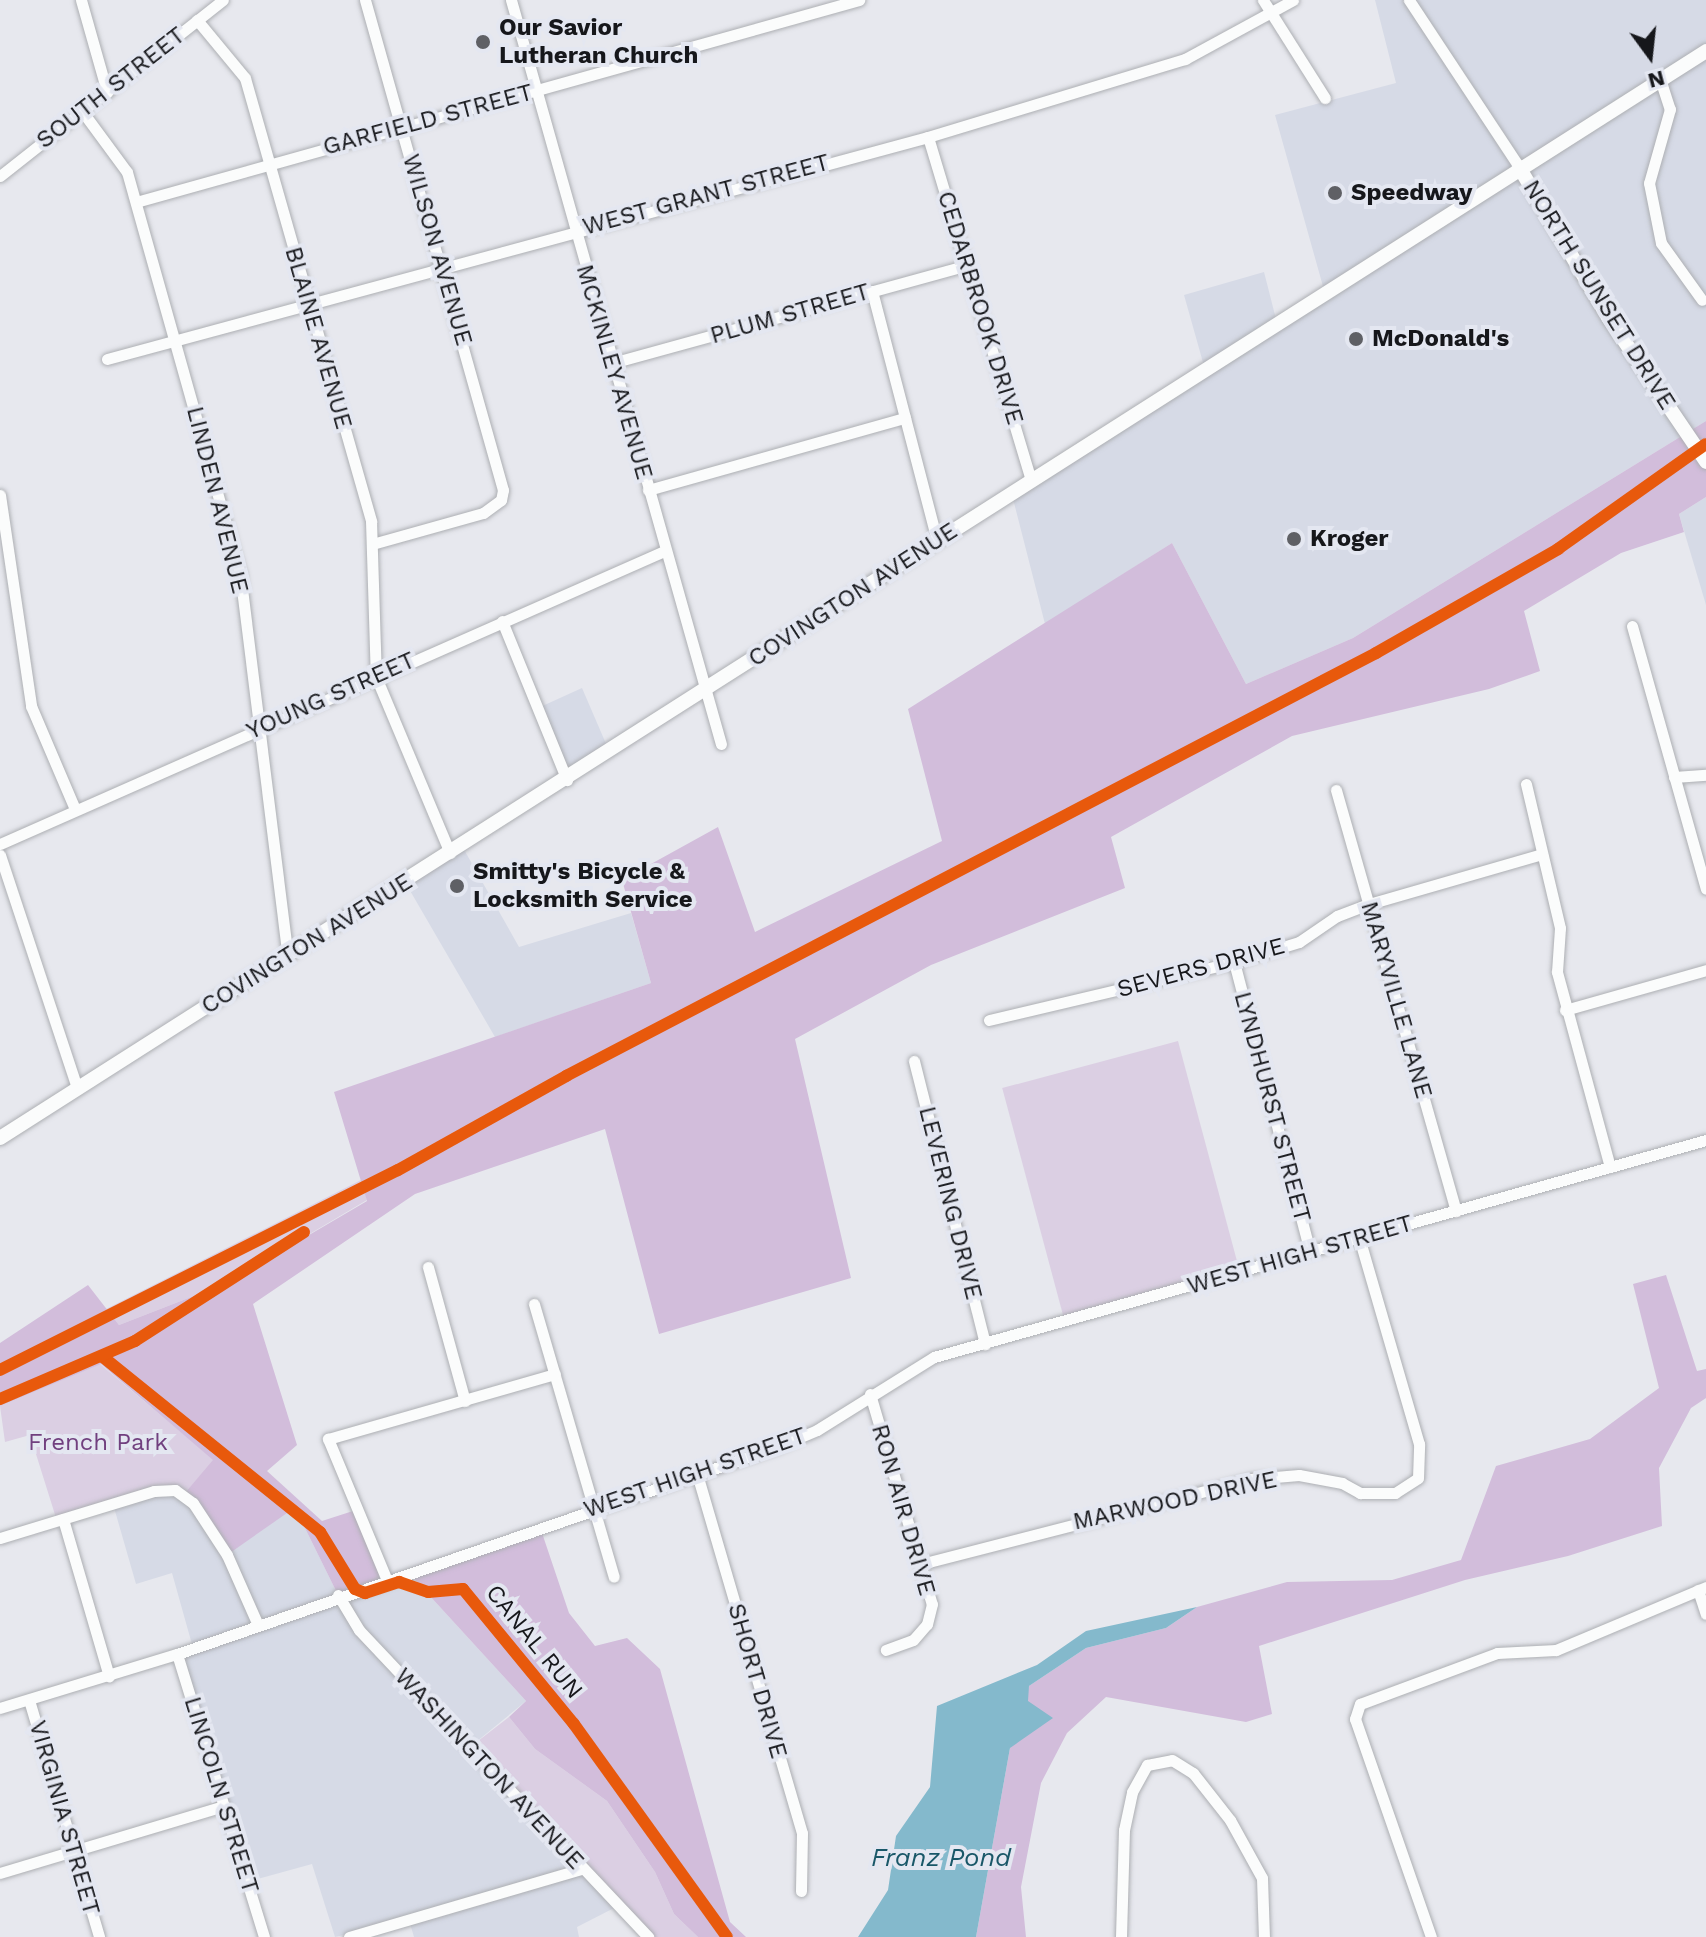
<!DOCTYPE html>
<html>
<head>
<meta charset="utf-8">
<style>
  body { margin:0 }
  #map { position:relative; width:1706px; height:1937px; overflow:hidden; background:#e7e8ee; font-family:"Work Sans",sans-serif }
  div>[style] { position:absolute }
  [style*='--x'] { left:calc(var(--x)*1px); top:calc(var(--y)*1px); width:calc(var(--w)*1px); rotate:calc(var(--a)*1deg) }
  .built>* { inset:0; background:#d6dae6 }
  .green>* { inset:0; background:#dbcfe3; transform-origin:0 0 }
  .forest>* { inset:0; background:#d2bddb }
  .water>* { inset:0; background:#84b9cc }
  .roads { filter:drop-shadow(0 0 2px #adafb3) drop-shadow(0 0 2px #adafb3) }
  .minor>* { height:11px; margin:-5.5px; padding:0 5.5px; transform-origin:5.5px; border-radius:5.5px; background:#fbfcfc }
  .major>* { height:14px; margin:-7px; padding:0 7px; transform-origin:7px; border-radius:7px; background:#fbfcfc }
  .cycleway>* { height:12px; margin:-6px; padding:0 6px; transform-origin:6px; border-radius:6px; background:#e8590c }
  .dots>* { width:22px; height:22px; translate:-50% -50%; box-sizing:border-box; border:4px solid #e4e7f1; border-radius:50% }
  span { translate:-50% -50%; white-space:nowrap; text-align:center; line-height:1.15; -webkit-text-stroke:8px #e4e7f1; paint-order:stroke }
  .poi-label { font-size:24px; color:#16171b; font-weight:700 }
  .left { translate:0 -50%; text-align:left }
  .street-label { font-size:24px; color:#16171b }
  .park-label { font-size:24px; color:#71407f }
  .water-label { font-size:26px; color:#195768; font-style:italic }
  .north { position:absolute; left:1610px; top:16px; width:80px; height:80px; -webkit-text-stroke:6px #e4e7f1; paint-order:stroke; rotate:165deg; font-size:22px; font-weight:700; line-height:32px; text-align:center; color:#16171b }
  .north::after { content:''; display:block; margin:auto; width:28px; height:36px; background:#16171b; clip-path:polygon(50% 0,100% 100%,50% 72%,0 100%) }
</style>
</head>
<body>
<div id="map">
  <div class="built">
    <div style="clip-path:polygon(1375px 0,1706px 0,1706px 421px,1353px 638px,1246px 684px,1172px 543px,1045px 624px,1011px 491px,1204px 366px,1184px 295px,1264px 272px,1276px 319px,1324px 290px,1275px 115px,1396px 83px)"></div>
    <div style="clip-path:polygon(1706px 497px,1706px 605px,1679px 514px)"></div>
    <div style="clip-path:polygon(582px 688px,610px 753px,567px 780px,538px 708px)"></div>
    <div style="clip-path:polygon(462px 846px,519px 947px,631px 913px,651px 983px,495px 1037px,405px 882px)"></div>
    <div style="clip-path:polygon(154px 1491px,287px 1513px,302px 1522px,338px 1595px,407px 1571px,526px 1701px,470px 1747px,618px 1906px,577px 1927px,579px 1937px,414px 1937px,409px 1920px,335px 1937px,312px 1864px,247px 1882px,177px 1654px,193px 1648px,172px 1573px,136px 1584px,113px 1504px)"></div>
  </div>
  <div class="green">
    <div style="left:1178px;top:1041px;width:239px;height:182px;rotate:75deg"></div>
    <div style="clip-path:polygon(361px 1180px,367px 1200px,227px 1283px,119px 1325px,106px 1309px)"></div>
    <div style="clip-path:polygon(100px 1364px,214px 1460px,184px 1494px,175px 1490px,57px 1521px,30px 1435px,5px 1442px,0 1406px)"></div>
    <div style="clip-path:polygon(509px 1717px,535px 1749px,607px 1801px,655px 1872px,674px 1914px,698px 1937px,648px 1937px,469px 1748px)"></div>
  </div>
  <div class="forest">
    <div style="clip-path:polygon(1706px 421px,1706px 497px,1679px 514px,1684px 532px,1621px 553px,1524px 611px,1540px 671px,1489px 689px,1292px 736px,1111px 837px,1125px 888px,931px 965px,795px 1039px,851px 1278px,659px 1334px,605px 1129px,415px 1194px,253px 1304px,297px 1445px,267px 1471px,322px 1521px,356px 1510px,386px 1578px,338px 1595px,302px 1522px,287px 1513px,227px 1555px,184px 1494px,213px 1460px,101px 1364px,0 1406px,0 1343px,88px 1285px,119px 1325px,227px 1283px,367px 1201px,334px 1092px,651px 983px,622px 880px,718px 827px,755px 932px,942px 841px,908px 709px,1172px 543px,1246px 684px,1353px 638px)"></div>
    <div style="clip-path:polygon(1666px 1275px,1697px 1371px,1706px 1369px,1706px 1398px,1691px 1408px,1659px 1468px,1662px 1526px,1568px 1556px,1465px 1580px,1259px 1646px,1272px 1714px,1246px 1722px,1106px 1697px,1067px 1733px,1041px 1783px,1021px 1887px,1026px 1937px,976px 1937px,1010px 1748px,1029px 1686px,1086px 1648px,1166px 1628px,1197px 1607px,1287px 1582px,1392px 1580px,1461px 1560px,1496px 1466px,1590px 1439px,1659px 1388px,1633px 1284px)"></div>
    <div style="clip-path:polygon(540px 1527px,569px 1613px,595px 1646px,627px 1638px,660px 1669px,730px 1922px,746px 1937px,698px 1937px,674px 1914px,655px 1872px,607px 1801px,535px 1749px,509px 1717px,526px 1701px,407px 1571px)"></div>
  </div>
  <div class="water">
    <div style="clip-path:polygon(1197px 1607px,1166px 1628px,1086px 1648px,1029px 1686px,1028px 1701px,1053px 1718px,1010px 1748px,976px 1937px,858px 1937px,888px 1890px,896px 1836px,930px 1787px,937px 1706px,1037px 1665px,1086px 1631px)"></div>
  </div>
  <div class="roads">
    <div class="minor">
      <div style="--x:81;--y:0;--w:96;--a:74.2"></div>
      <div style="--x:365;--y:0;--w:509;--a:74.27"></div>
      <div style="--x:503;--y:490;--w:10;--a:101"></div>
      <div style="--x:501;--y:500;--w:22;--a:144"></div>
      <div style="--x:483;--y:513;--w:115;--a:164.4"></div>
      <div style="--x:511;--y:0;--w:773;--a:74.24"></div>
      <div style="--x:1263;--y:0;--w:116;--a:57.7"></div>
      <div style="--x:1409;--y:0;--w:200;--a:56.6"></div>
      <div style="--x:197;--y:20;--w:75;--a:50.4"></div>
      <div style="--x:245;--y:78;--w:461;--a:74.1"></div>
      <div style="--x:371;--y:521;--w:156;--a:88.2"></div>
      <div style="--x:376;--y:677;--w:191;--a:67.2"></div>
      <div style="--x:1660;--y:79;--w:32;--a:72"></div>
      <div style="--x:1670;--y:109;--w:77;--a:105.8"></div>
      <div style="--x:1649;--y:183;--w:61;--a:78.7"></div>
      <div style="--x:1661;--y:243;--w:70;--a:54.3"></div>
      <div style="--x:82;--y:111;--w:76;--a:53.6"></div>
      <div style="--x:127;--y:172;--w:417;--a:74.3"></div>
      <div style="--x:240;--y:573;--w:387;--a:82.9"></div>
      <div style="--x:928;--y:137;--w:356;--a:73.3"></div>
      <div style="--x:0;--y:176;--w:284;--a:-38.3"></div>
      <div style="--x:136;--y:202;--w:751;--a:-15.61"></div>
      <div style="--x:872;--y:291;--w:257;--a:75.4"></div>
      <div style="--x:107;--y:359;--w:850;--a:-15.13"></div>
      <div style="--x:928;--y:137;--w:269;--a:-16.9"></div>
      <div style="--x:1185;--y:59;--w:123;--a:-28.6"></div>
      <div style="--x:612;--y:363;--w:369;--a:-15.4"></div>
      <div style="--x:648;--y:490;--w:267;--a:-15.7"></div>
      <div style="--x:0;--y:495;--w:213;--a:81.6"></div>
      <div style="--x:31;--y:706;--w:112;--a:66.9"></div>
      <div style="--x:502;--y:621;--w:172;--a:67.8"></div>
      <div style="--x:1632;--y:626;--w:273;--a:74.3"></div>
      <div style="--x:1674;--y:777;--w:32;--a:-4"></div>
      <div style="--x:1526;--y:784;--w:148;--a:76.7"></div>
      <div style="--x:1560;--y:928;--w:44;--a:93.9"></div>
      <div style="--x:1557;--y:972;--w:202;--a:74.8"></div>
      <div style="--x:1336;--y:790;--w:438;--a:74.1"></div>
      <div style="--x:0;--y:844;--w:726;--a:-23.81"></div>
      <div style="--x:0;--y:855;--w:245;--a:71.7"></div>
      <div style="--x:1234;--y:962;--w:299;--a:75.3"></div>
      <div style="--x:1565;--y:1010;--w:147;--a:-15.8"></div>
      <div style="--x:989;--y:1020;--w:252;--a:-13.3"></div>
      <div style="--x:1234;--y:962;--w:68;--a:-17.1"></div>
      <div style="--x:1299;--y:942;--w:46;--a:-34.4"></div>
      <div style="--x:1337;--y:916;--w:34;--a:-21"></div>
      <div style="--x:1369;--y:904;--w:180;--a:-16.1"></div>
      <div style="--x:914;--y:1061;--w:292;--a:75.9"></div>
      <div style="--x:428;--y:1267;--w:139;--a:74.6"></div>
      <div style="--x:534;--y:1304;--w:284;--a:73.7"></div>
      <div style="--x:870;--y:1394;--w:219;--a:73.6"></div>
      <div style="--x:932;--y:1604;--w:21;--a:104"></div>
      <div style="--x:927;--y:1624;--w:21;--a:131"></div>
      <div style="--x:913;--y:1640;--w:29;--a:160"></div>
      <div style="--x:697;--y:1474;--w:374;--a:73.7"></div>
      <div style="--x:802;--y:1833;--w:58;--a:91"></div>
      <div style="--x:63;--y:1519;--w:164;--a:73.7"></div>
      <div style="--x:0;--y:1538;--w:161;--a:-17"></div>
      <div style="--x:154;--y:1491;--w:21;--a:-3"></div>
      <div style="--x:175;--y:1490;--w:22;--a:36"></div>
      <div style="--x:193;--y:1503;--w:62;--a:56.8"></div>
      <div style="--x:227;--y:1555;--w:77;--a:66.1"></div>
      <div style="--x:921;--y:1564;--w:341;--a:-14.4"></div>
      <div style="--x:1251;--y:1479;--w:48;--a:-4.8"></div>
      <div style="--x:1299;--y:1475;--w:44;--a:10.5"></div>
      <div style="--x:1342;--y:1483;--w:21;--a:29"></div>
      <div style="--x:1360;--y:1493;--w:35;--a:0"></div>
      <div style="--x:1395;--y:1493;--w:27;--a:-33"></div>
      <div style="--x:1418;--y:1478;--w:34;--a:-88"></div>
      <div style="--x:1419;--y:1444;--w:215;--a:-106.2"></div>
      <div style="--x:386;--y:1578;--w:151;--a:-112.6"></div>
      <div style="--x:328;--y:1439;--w:236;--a:-16"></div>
      <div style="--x:1698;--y:1590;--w:25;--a:72"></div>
      <div style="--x:338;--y:1595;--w:41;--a:59"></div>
      <div style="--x:359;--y:1630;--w:422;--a:46.7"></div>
      <div style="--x:177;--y:1654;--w:296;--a:72.9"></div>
      <div style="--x:29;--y:1700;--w:247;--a:73.5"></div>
      <div style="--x:0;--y:1708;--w:185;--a:-17"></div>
      <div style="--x:177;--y:1654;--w:635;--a:-19.03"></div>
      <div style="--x:777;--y:1447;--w:43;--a:-23"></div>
      <div style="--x:817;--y:1430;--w:138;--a:-32"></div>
      <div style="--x:934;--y:1357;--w:802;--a:-15.7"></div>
      <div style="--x:0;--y:1873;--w:234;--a:-16.7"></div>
      <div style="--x:349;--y:1937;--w:242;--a:-16.3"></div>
      <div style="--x:1121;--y:1937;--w:107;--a:-88.4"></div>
      <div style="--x:1124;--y:1830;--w:39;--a:-78"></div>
      <div style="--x:1132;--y:1792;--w:31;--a:-61"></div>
      <div style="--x:1147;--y:1765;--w:25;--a:-11"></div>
      <div style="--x:1172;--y:1760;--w:25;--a:32"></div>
      <div style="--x:1193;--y:1773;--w:60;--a:51.8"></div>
      <div style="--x:1230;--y:1820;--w:66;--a:61.1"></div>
      <div style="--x:1262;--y:1878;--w:59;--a:88.1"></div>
      <div style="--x:1431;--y:1937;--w:231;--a:-109.2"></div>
      <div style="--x:1355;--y:1719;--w:16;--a:-72"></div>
      <div style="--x:1360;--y:1704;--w:146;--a:-20.4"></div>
      <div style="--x:1497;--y:1653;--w:59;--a:-2.9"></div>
      <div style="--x:1556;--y:1650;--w:163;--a:-22.8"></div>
    </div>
    <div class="major">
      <div style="--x:1519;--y:167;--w:174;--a:59.3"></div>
      <div style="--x:1608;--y:317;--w:175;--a:55.9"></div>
      <div style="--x:0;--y:1138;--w:2023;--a:-32.5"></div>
    </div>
  </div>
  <div class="cycleway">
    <div style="--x:103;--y:1357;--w:279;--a:38.9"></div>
    <div style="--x:320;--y:1532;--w:67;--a:58.4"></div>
    <div style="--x:355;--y:1589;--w:11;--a:22"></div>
    <div style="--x:365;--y:1593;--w:36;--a:-18"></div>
    <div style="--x:399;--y:1582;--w:31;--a:19"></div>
    <div style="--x:428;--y:1592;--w:35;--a:-5"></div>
    <div style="--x:463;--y:1589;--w:175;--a:50.6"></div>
    <div style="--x:574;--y:1724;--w:262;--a:54.3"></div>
    <div style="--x:0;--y:1370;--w:445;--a:-26.7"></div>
    <div style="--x:398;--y:1170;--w:193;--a:-29.2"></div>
    <div style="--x:566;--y:1076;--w:914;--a:-27.57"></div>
    <div style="--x:1376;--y:653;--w:210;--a:-29.7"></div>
    <div style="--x:1558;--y:549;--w:181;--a:-35.4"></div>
    <div style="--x:0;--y:1399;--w:147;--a:-23.2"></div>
    <div style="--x:135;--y:1341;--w:201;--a:-32.8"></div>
  </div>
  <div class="dots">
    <div style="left:483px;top:42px;background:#5f6065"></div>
    <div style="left:1335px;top:193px;background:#5f6065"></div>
    <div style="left:1356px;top:339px;background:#5f6065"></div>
    <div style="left:1294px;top:539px;background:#5f6065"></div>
    <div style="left:457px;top:886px;background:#5f6065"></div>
  </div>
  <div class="poi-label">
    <span class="left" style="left:499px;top:42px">Our Savior<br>Lutheran Church</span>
    <span class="left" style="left:1351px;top:193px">Speedway</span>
    <span class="left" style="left:1372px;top:339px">McDonald's</span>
    <span class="left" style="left:1310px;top:539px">Kroger</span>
    <span class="left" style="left:473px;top:886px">Smitty's Bicycle &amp;<br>Locksmith Service</span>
  </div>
  <div class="street-label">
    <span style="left:111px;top:88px;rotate:-38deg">SOUTH STREET</span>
    <span style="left:428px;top:120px;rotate:-15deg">GARFIELD STREET</span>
    <span style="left:706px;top:195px;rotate:-15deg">WEST GRANT STREET</span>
    <span style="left:437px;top:250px;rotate:74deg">WILSON AVENUE</span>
    <span style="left:1599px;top:295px;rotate:58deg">NORTH SUNSET DRIVE</span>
    <span style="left:980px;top:308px;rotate:73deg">CEDARBROOK DRIVE</span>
    <span style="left:790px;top:314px;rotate:-16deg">PLUM STREET</span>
    <span style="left:318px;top:338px;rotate:74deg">BLAINE AVENUE</span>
    <span style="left:614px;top:372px;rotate:74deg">MCKINLEY AVENUE</span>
    <span style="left:217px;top:500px;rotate:76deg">LINDEN AVENUE</span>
    <span style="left:853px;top:595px;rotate:-33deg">COVINGTON AVENUE</span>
    <span style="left:331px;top:696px;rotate:-24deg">YOUNG STREET</span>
    <span style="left:307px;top:944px;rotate:-32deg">COVINGTON AVENUE</span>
    <span style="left:1201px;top:968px;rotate:-15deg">SEVERS DRIVE</span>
    <span style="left:1396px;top:1000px;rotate:74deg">MARYVILLE LANE</span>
    <span style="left:1272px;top:1107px;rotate:75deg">LYNDHURST STREET</span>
    <span style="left:950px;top:1203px;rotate:76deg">LEVERING DRIVE</span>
    <span style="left:1300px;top:1255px;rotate:-16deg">WEST HIGH STREET</span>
    <span style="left:695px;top:1473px;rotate:-19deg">WEST HIGH STREET</span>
    <span style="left:1175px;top:1501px;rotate:-12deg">MARWOOD DRIVE</span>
    <span style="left:903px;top:1510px;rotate:74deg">RON AIR DRIVE</span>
    <span style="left:534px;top:1642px;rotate:51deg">CANAL RUN</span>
    <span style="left:757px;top:1681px;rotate:74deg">SHORT DRIVE</span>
    <span style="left:489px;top:1769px;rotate:47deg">WASHINGTON AVENUE</span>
    <span style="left:221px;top:1795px;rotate:73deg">LINCOLN STREET</span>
    <span style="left:64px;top:1818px;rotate:74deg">VIRGINIA STREET</span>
  </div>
  <div class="park-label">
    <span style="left:98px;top:1443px">French Park</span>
  </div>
  <div class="water-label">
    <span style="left:941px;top:1858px">Franz Pond</span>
  </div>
  <div class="north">N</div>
</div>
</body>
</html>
